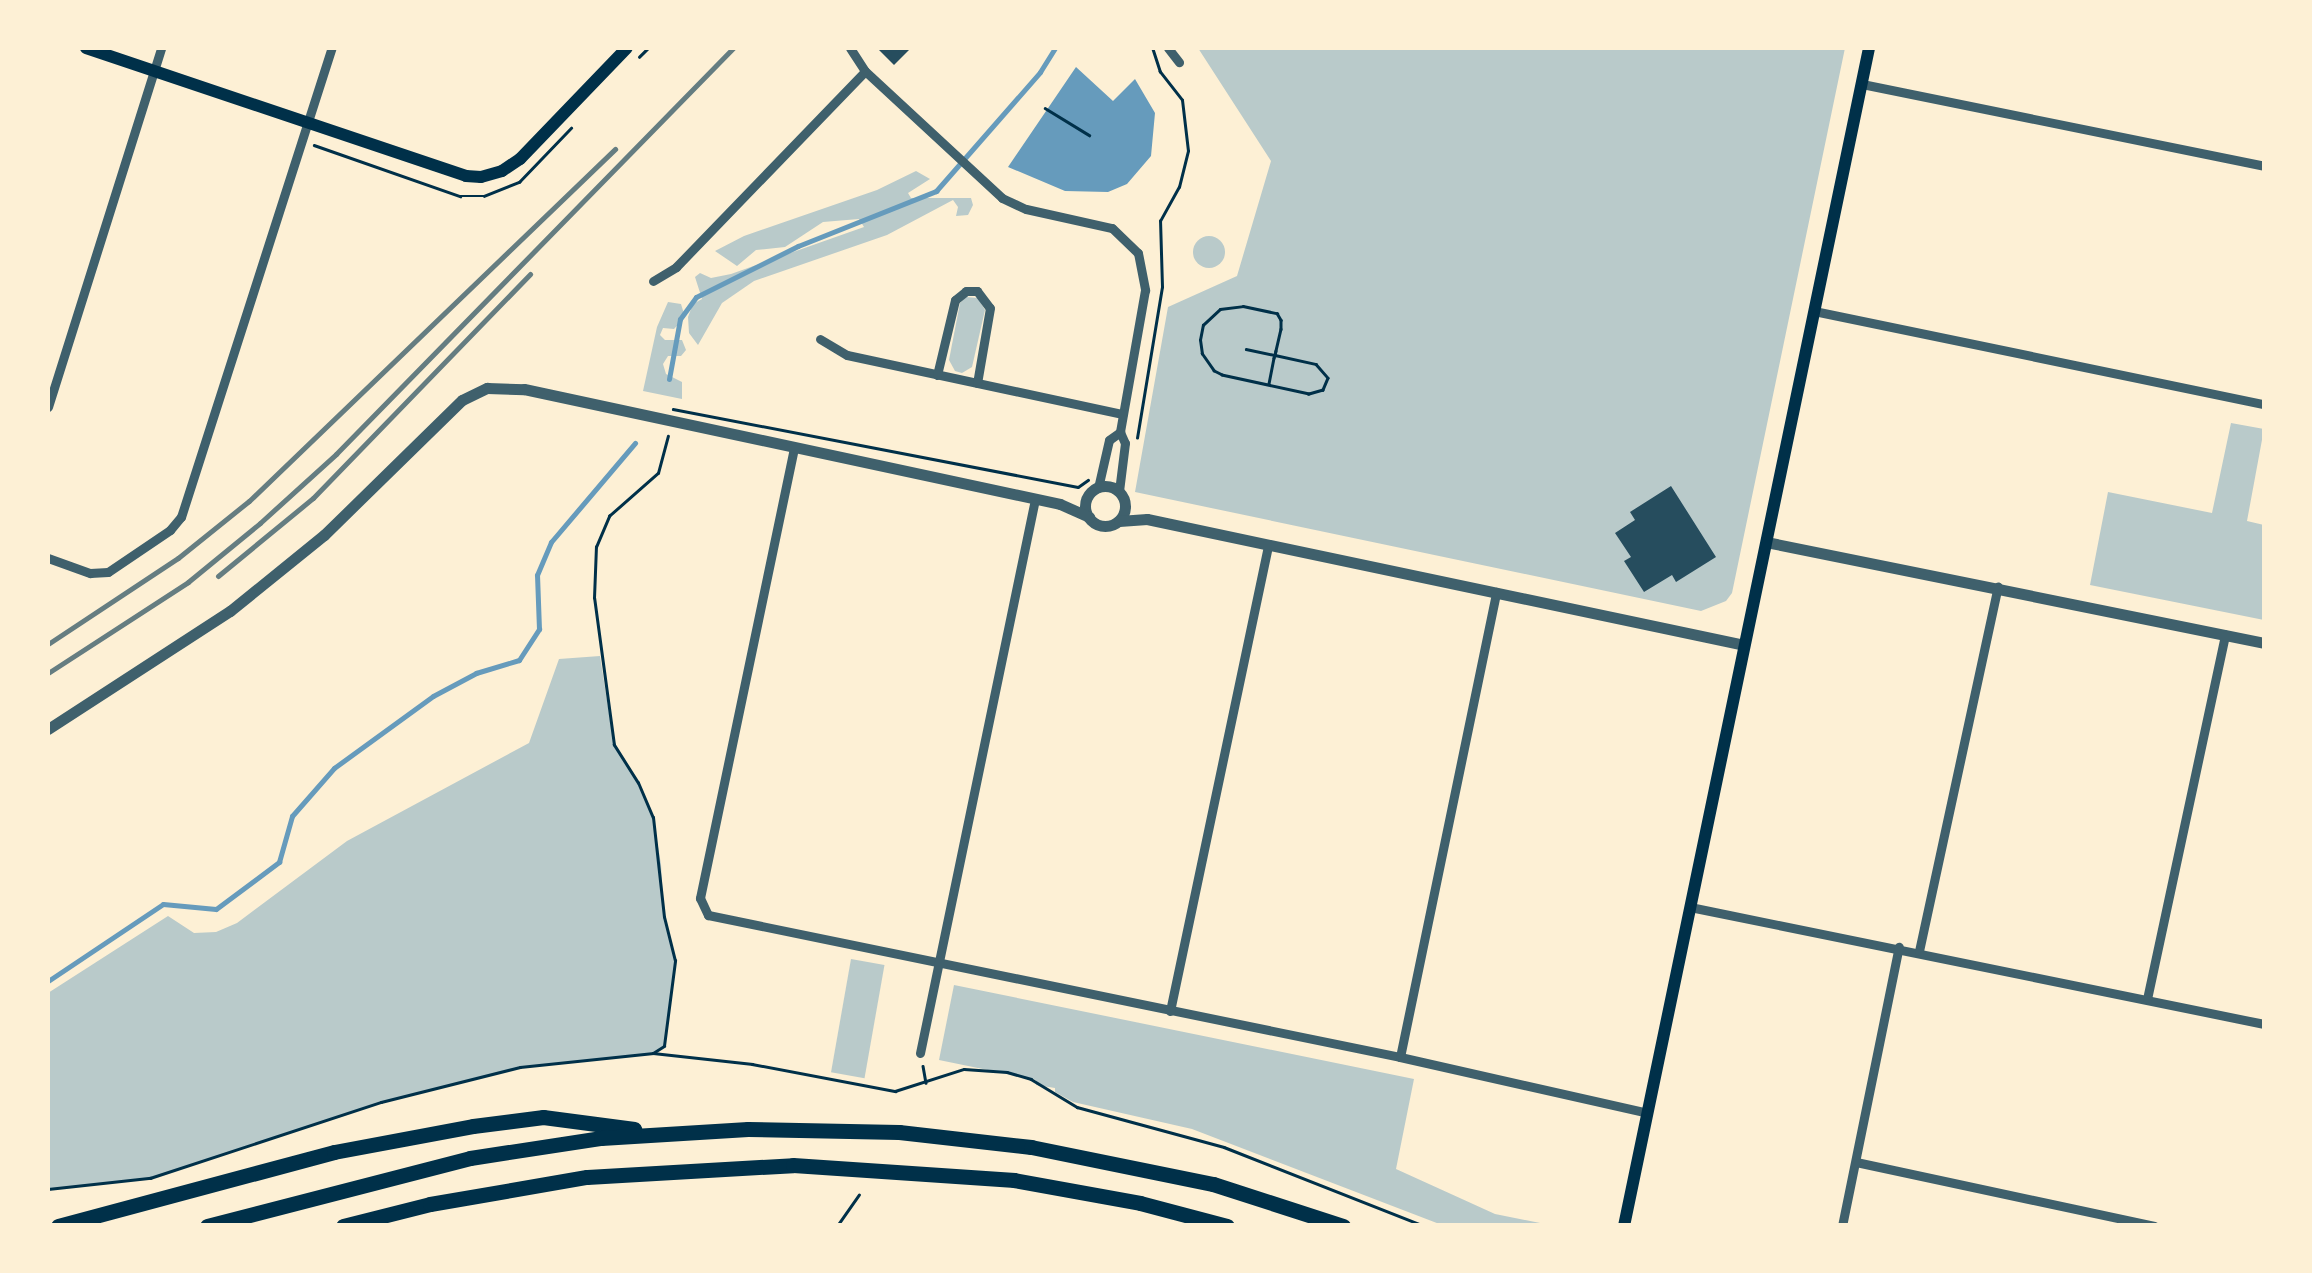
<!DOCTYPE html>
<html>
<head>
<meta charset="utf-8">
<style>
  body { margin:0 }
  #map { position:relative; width:2312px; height:1273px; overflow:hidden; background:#fdf0d5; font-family:"PT Sans",sans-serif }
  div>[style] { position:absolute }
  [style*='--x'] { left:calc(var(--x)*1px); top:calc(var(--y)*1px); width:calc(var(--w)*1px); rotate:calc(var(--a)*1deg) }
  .green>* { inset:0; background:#b9caca; transform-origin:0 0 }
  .round { border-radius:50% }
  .water>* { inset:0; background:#669bbc }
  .stream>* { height:5px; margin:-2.5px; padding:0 2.5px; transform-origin:2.5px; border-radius:2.5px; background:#669bbc }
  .building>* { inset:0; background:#264d5e }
  .path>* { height:2.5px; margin:-1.25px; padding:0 1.25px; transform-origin:1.25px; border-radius:1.25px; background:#003049 }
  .minor>* { height:9px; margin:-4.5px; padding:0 4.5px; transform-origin:4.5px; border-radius:4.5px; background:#3f606c }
  .tertiary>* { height:11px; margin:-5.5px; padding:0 5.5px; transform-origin:5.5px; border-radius:5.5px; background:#3f606c }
  .tertiary>.ring { margin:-5.5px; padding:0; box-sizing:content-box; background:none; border:11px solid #3f606c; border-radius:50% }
  .secondary>* { height:12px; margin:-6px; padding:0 6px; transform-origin:6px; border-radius:6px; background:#003049 }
  .motorway>* { height:15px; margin:-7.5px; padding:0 7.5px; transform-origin:7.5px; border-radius:7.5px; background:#003049 }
  .rail>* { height:5px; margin:-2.5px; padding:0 2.5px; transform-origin:2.5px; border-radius:2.5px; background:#657d81 }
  span { translate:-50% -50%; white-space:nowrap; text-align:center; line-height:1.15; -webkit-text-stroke:10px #fdf0d5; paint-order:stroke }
  .frame { position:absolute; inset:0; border:50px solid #fdf0d5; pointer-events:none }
</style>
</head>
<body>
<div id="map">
  <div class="green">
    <div style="clip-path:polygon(1198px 48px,1845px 48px,1732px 593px,1726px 601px,1701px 611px,1135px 492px,1168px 307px,1237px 276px,1271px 161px)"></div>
    <div style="clip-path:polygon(916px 171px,930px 179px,908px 193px,911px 198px,971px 198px,973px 205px,968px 215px,956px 216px,958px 207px,953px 200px,887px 235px,754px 281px,722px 303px,698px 345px,689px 333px,688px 317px,693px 304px,702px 299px,695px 277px,700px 273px,711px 278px,731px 274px,864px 227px,859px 219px,823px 222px,785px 247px,756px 250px,737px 266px,715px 251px,744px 236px,877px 190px)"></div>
    <div class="round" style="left:1193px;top:236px;width:32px;height:32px"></div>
    <div style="clip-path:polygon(966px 297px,978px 298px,985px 310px,972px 367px,962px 373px,955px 371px,949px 360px,960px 303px)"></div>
    <div style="clip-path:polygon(668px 302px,681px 304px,685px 317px,674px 329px,663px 328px,660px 335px,665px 340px,682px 340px,686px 350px,681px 356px,668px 356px,663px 364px,666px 374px,682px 382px,682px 399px,643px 391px,657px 327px)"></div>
    <div style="clip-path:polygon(2231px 423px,2264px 429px,2247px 521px,2264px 525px,2264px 620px,2090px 585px,2108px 492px,2212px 513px)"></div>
    <div style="clip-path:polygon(600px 656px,614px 745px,638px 783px,653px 818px,661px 864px,664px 917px,675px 961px,664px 1046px,653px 1053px,520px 1067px,381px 1102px,150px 1178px,48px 1189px,48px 993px,168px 916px,194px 933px,216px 932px,237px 923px,347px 841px,529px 743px,559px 659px)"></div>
    <div style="left:851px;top:959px;width:34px;height:115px;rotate:10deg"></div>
    <div style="clip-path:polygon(954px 985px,1414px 1079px,1396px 1169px,1495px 1214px,1550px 1225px,1442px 1225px,1192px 1129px,1073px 1102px,1055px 1092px,1055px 1088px,1036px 1085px,1036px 1080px,939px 1060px)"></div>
  </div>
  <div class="water">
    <div style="clip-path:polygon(1076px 67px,1113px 101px,1135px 79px,1155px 113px,1151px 156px,1127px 184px,1108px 192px,1065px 191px,1008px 167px)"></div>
  </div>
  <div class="stream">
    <div style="--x:669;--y:379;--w:61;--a:-79.6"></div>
    <div style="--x:680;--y:319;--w:27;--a:-54"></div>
    <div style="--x:696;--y:297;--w:114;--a:-26.6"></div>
    <div style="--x:798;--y:246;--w:149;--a:-21.7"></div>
    <div style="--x:936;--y:191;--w:158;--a:-48.8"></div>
    <div style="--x:1040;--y:72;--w:28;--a:-58"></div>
    <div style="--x:48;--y:981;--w:138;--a:-33.8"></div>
    <div style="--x:163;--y:904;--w:53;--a:5.4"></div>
    <div style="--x:216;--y:909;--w:79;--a:-36.7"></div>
    <div style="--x:279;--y:862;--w:48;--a:-74.2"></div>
    <div style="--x:292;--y:816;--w:64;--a:-48.8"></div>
    <div style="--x:334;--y:768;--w:122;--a:-36"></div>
    <div style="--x:433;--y:696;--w:49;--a:-28.1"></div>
    <div style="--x:476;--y:673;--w:45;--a:-16.8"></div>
    <div style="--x:519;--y:660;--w:37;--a:-57"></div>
    <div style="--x:539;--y:629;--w:54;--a:-92.1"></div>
    <div style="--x:537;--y:575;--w:36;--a:-67"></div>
    <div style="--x:551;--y:542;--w:130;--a:-49.7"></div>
  </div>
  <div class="building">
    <div style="clip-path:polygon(877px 48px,911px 48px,894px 65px)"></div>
    <div style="clip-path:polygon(1671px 486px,1716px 557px,1676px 582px,1672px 575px,1644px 592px,1624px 561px,1631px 557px,1615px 533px,1635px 520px,1630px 512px)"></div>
  </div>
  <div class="path">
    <div style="--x:639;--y:57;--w:13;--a:-45"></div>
    <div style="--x:1045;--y:108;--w:52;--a:31.5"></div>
    <div style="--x:314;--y:145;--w:155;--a:19.3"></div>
    <div style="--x:460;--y:196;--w:24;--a:0"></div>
    <div style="--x:484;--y:196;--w:38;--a:-22"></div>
    <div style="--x:519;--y:182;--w:75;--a:-46.1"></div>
    <div style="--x:1246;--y:349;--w:30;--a:12"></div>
    <div style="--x:1275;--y:355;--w:42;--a:12.4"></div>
    <div style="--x:1316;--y:364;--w:18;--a:49"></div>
    <div style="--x:1328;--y:378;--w:13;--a:113"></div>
    <div style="--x:1323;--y:390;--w:15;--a:164"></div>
    <div style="--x:1309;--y:394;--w:89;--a:-167.7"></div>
    <div style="--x:1222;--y:375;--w:9;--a:-153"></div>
    <div style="--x:1214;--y:371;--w:21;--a:-125"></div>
    <div style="--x:1202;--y:354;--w:14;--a:-98"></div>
    <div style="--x:1200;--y:340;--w:15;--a:-79"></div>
    <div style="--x:1203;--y:325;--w:23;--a:-43"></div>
    <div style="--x:1220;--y:309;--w:23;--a:-7"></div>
    <div style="--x:1243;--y:306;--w:35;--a:12"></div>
    <div style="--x:1277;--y:313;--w:8;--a:60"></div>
    <div style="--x:1281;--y:320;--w:9;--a:90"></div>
    <div style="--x:1281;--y:329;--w:23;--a:103"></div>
    <div style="--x:1276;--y:351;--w:4;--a:104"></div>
    <div style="--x:1275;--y:355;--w:3;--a:108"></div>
    <div style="--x:1274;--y:358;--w:26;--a:101"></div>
    <div style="--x:673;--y:409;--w:412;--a:10.9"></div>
    <div style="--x:1078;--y:487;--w:12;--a:-35"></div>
    <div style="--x:1137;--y:438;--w:153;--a:-80.6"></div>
    <div style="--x:1162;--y:287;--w:66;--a:-91.7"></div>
    <div style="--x:1160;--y:221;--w:39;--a:-61"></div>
    <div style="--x:1179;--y:187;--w:37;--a:-76"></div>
    <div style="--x:1188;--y:151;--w:51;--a:-96.7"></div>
    <div style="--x:1182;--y:100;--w:36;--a:-128"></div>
    <div style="--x:1160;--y:72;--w:25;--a:-108"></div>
    <div style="--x:653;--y:1053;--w:13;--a:-32"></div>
    <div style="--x:664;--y:1046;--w:86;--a:-82.6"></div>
    <div style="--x:675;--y:961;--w:45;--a:-104"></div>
    <div style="--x:664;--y:917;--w:100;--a:-96.3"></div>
    <div style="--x:653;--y:818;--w:38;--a:-113"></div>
    <div style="--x:638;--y:783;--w:45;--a:-122.3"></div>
    <div style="--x:614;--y:745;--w:148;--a:-97.7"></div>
    <div style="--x:594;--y:598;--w:51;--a:-87.8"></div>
    <div style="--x:596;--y:547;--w:34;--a:-67"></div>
    <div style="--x:609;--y:516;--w:65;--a:-41.3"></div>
    <div style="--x:658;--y:473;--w:38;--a:-75"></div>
    <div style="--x:923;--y:1066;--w:17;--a:80"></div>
    <div style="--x:48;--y:1189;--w:103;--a:-6.2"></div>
    <div style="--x:150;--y:1178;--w:243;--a:-18.2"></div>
    <div style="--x:381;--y:1102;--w:143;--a:-14.1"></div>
    <div style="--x:520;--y:1067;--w:134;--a:-6"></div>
    <div style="--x:653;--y:1053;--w:100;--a:6.3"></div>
    <div style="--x:752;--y:1064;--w:146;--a:10.7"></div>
    <div style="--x:895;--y:1091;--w:72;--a:-17.7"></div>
    <div style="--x:964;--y:1069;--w:43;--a:4"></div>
    <div style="--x:1007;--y:1072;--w:25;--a:16"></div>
    <div style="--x:1031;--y:1079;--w:54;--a:31.3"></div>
    <div style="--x:1077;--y:1107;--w:152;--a:15.2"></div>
    <div style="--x:1224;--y:1147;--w:216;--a:21.5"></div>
    <div style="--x:837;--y:1226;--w:38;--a:-55"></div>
  </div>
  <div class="minor">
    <div style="--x:850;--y:48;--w:27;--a:57"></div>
    <div style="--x:865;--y:71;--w:187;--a:42.8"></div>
    <div style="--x:1002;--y:198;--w:26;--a:25"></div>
    <div style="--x:1026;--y:209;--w:88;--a:12.5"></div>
    <div style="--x:1112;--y:228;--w:36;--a:44"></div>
    <div style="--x:1138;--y:253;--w:38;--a:79"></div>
    <div style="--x:1145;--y:290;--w:144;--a:100"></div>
    <div style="--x:1120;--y:432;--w:12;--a:66"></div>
    <div style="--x:1125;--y:443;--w:48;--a:97.1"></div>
    <div style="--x:1168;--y:48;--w:18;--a:52"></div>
    <div style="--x:1862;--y:84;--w:410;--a:11.5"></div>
    <div style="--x:653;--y:281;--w:27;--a:-31"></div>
    <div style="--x:676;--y:267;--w:272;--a:-46"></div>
    <div style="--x:1814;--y:311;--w:460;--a:11.7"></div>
    <div style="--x:820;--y:339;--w:31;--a:31"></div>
    <div style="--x:847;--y:355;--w:282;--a:12.1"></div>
    <div style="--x:937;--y:375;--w:77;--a:-76.5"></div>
    <div style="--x:955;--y:300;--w:14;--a:-39"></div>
    <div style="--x:966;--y:291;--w:11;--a:0"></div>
    <div style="--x:977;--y:291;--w:21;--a:53"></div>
    <div style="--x:990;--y:308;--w:76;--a:99.8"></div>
    <div style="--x:48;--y:407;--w:376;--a:-72.5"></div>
    <div style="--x:794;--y:448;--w:460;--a:101.8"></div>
    <div style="--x:700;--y:898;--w:19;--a:65"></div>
    <div style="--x:708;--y:915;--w:706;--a:11.6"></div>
    <div style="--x:1400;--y:1057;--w:254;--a:12.7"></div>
    <div style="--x:1098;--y:488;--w:49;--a:-77.1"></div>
    <div style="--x:1109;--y:440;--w:14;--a:-36"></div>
    <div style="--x:48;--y:558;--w:45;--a:19.7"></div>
    <div style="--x:90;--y:573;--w:18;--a:-3"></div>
    <div style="--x:108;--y:572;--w:75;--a:-34.1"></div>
    <div style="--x:170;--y:530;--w:17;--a:-50"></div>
    <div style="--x:181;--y:517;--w:493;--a:-72.2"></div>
    <div style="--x:1690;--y:907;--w:586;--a:11.52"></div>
    <div style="--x:1919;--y:951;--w:373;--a:-77.8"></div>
    <div style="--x:2147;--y:999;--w:373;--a:-77.9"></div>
    <div style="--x:1170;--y:1011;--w:477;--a:-78.1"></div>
    <div style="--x:920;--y:1053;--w:566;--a:-78.27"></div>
    <div style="--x:1400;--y:1057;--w:475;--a:-78.3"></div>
    <div style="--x:1856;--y:1162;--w:305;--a:12.1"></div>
    <div style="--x:1842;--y:1226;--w:285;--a:-78.5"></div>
  </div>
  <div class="tertiary">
    <div class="ring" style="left:1085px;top:486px;width:29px;height:29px"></div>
    <div style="--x:1119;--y:521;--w:28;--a:-4"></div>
    <div style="--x:1147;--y:519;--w:610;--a:11.92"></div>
    <div style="--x:1766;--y:542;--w:508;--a:11.46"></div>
    <div style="--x:48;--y:729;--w:217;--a:-33"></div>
    <div style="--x:230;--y:611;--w:121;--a:-39"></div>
    <div style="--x:324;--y:535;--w:193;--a:-44.4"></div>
    <div style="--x:462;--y:400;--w:28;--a:-26"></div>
    <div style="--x:487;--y:388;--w:37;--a:2"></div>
    <div style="--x:524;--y:389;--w:548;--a:12.11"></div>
    <div style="--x:1060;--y:504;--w:32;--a:24"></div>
  </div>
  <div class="secondary">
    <div style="--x:86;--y:48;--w:401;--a:18.6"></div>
    <div style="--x:466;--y:176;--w:15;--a:4"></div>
    <div style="--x:481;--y:177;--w:22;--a:-16"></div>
    <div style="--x:502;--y:171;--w:22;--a:-34"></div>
    <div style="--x:520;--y:159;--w:154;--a:-46.1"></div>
    <div style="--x:1624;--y:1226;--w:1203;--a:-78.25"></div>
  </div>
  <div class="motorway">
    <div style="--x:58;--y:1226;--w:286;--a:-15"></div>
    <div style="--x:334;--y:1152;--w:141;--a:-10.6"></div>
    <div style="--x:473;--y:1126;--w:71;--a:-7.3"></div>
    <div style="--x:543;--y:1117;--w:92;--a:7.5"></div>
    <div style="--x:207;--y:1226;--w:272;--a:-14.5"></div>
    <div style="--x:470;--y:1158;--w:133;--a:-8.7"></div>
    <div style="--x:601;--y:1138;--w:147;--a:-3.5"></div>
    <div style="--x:748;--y:1129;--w:151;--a:1.1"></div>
    <div style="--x:899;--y:1132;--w:133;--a:6.5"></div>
    <div style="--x:1031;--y:1147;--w:186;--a:11.5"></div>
    <div style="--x:1213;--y:1184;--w:137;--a:17.9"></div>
    <div style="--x:343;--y:1226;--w:90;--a:-14.2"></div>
    <div style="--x:430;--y:1204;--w:159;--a:-9.8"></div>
    <div style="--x:587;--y:1177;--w:206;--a:-3.3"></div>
    <div style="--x:793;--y:1165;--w:222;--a:3.9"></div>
    <div style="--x:1014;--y:1180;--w:128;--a:10.3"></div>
    <div style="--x:1140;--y:1203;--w:90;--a:14.8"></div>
  </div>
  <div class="rail">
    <div style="--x:218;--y:576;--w:123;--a:-39.4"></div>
    <div style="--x:313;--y:498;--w:312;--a:-45.9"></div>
    <div style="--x:48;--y:644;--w:156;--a:-33.5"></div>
    <div style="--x:178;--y:558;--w:91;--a:-38.8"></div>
    <div style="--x:249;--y:501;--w:508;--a:-43.88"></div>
    <div style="--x:48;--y:673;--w:167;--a:-33"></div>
    <div style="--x:188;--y:582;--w:93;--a:-39.3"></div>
    <div style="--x:260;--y:523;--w:103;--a:-42.2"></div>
    <div style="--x:336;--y:454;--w:568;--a:-45.64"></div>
  </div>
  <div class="frame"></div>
</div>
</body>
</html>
